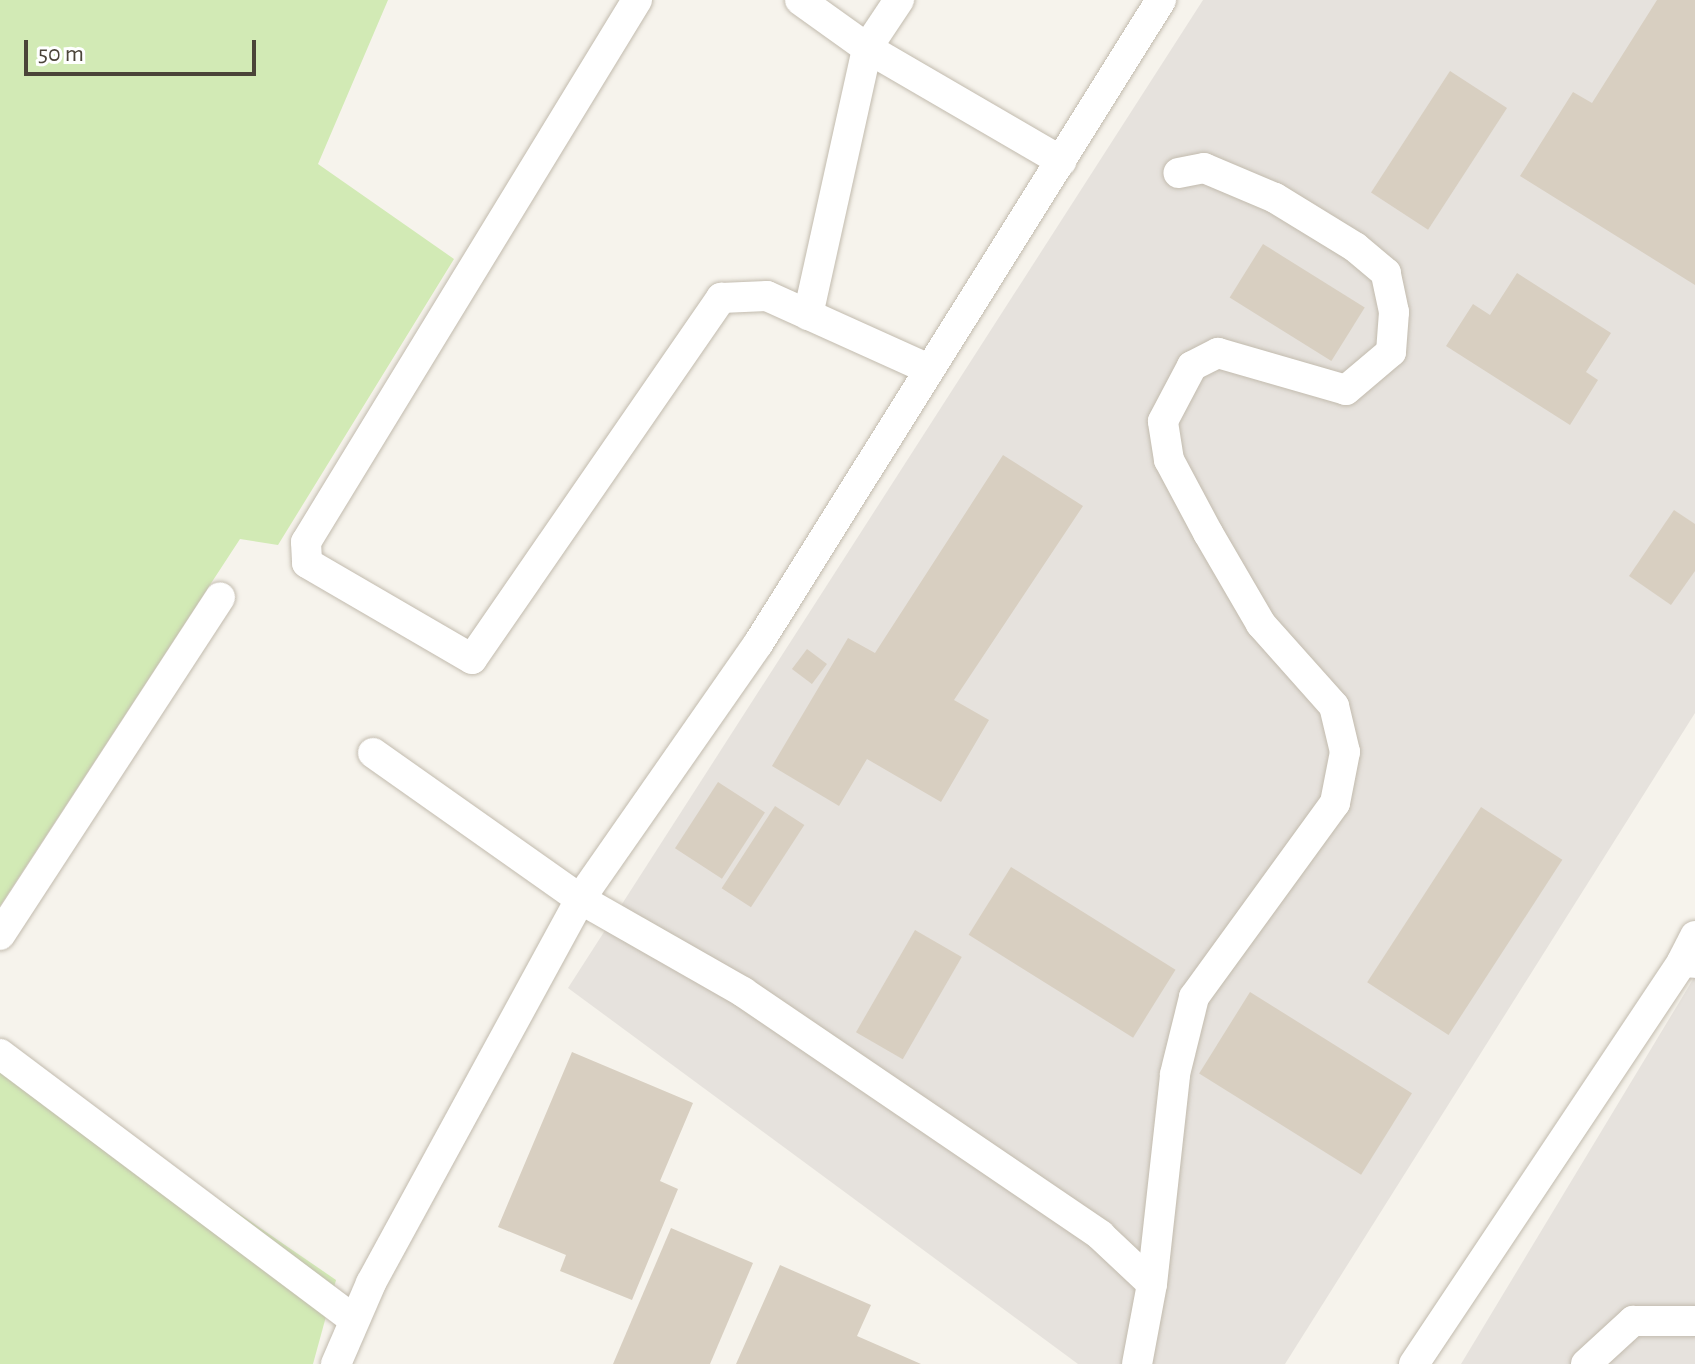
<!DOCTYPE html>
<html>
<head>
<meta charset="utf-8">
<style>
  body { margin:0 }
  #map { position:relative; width:1695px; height:1364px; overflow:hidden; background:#f6f3ec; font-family:"Alegreya Sans",sans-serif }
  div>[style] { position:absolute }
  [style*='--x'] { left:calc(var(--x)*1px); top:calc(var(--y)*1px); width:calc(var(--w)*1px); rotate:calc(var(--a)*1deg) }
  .industrial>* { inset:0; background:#e6e2dd }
  .green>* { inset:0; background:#d2eab5 }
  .building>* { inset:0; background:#d8cfc1; transform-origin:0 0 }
  .roads { filter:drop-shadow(0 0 2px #c2bbae) drop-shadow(0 0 2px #c2bbae) }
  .minor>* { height:30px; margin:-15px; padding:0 15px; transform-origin:15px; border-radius:15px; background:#fff }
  span { translate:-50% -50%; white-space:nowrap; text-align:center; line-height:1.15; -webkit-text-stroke:8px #fff; paint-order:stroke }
  .scale { position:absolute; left:24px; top:40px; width:232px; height:36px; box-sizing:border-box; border:4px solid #4b4439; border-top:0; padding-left:10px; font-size:24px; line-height:28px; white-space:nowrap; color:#4b4439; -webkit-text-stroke:6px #fff; paint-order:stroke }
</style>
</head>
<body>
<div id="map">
  <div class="industrial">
    <div style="clip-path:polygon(1203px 0,1695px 0,1695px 713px,1285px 1364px,1078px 1364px,568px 988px)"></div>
    <div style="clip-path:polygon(1695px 976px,1695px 1364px,1461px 1364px)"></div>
  </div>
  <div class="green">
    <div style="clip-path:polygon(0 0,388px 0,318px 164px,454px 259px,278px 545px,240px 539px,0 906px)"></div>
    <div style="clip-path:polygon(0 1049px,336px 1280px,313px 1364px,0 1364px)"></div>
  </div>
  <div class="building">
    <div style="clip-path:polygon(1657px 0,1695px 0,1695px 285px,1520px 176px,1573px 92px,1592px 103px)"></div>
    <div style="left:1450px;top:71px;width:68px;height:145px;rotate:33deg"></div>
    <div style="left:1263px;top:244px;width:120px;height:63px;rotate:32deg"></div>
    <div style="clip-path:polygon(1517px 273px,1611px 333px,1586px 372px,1598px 380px,1570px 425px,1446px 346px,1473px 304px,1490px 315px)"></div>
    <div style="clip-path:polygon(1003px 455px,1083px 506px,954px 700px,989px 720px,941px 802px,867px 759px,839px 806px,772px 766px,848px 638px,875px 653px)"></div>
    <div style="clip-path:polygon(1674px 510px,1695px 524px,1695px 571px,1671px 605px,1629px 576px)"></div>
    <div style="left:807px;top:649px;width:25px;height:25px;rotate:37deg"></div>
    <div style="left:718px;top:782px;width:56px;height:79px;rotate:33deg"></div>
    <div style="left:775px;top:806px;width:35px;height:98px;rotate:33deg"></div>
    <div style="left:1481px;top:807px;width:97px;height:209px;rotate:33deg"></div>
    <div style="left:1011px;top:867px;width:194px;height:80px;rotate:32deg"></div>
    <div style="left:915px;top:930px;width:54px;height:118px;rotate:30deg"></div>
    <div style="left:1250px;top:992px;width:191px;height:96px;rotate:32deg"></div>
    <div style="clip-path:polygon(572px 1052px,693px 1103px,660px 1181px,678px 1189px,632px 1300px,560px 1271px,566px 1255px,498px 1227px)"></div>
    <div style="clip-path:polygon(671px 1228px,753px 1263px,710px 1364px,613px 1364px)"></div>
    <div style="clip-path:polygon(780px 1265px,871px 1305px,857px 1336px,921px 1364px,736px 1364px)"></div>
  </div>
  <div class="roads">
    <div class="minor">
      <div style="--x:637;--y:0;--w:635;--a:121.41"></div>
      <div style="--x:306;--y:542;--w:21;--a:87"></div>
      <div style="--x:307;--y:563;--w:191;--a:30.2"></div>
      <div style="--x:472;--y:659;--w:439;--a:-55.4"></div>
      <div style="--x:721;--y:298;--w:46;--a:-2.5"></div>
      <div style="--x:767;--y:296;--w:178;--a:24.3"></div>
      <div style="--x:800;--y:0;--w:82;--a:35.6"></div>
      <div style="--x:867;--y:48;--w:225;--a:30.2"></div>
      <div style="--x:808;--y:315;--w:273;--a:-77.5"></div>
      <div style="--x:867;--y:48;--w:58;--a:-56.3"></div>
      <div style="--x:373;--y:753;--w:253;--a:35.2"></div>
      <div style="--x:580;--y:899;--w:188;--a:29.7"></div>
      <div style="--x:743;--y:992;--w:432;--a:34.2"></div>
      <div style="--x:1100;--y:1235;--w:71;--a:43.3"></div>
      <div style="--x:1152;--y:1284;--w:81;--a:100.6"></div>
      <div style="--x:0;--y:935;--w:403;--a:-56.9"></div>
      <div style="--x:1695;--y:936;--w:29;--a:117"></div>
      <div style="--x:1682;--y:962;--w:13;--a:4"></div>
      <div style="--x:0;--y:1054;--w:441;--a:36.9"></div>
      <div style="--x:1152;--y:1284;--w:211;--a:-83.7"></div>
      <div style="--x:1175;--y:1074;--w:79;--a:-76.1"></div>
      <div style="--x:1194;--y:997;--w:240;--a:-54"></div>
      <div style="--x:1335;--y:803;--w:52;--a:-78.9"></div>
      <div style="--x:1345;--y:752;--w:47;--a:-103.4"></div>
      <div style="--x:1334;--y:706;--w:110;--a:-131.7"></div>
      <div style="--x:1261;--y:624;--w:105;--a:-120.2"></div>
      <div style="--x:1208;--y:533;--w:83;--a:-118.1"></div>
      <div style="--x:1169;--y:460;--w:39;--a:-99"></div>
      <div style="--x:1163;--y:421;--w:62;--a:-62.2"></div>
      <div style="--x:1192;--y:366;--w:29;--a:-27"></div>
      <div style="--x:1218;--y:353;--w:133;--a:16.1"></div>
      <div style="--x:1346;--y:390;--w:59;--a:-40.2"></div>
      <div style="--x:1391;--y:352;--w:40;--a:-85.7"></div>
      <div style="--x:1394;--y:312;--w:40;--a:-102"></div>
      <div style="--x:1386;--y:273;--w:40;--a:-140"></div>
      <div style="--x:1355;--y:247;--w:94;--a:-148.5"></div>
      <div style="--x:1275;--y:198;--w:77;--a:-157.1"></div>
      <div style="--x:1204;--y:168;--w:26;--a:169"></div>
      <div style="--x:336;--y:1364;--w:88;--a:-66.6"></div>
      <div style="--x:371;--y:1283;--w:437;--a:-61.4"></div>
      <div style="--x:580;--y:899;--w:311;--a:-55.1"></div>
      <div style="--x:758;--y:644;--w:760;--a:-57.96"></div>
      <div style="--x:1414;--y:1364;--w:483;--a:-56.3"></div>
      <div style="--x:1586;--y:1364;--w:64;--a:-42.5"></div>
      <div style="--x:1633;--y:1321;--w:62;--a:0"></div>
    </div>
  </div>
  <div class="scale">50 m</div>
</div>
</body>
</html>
